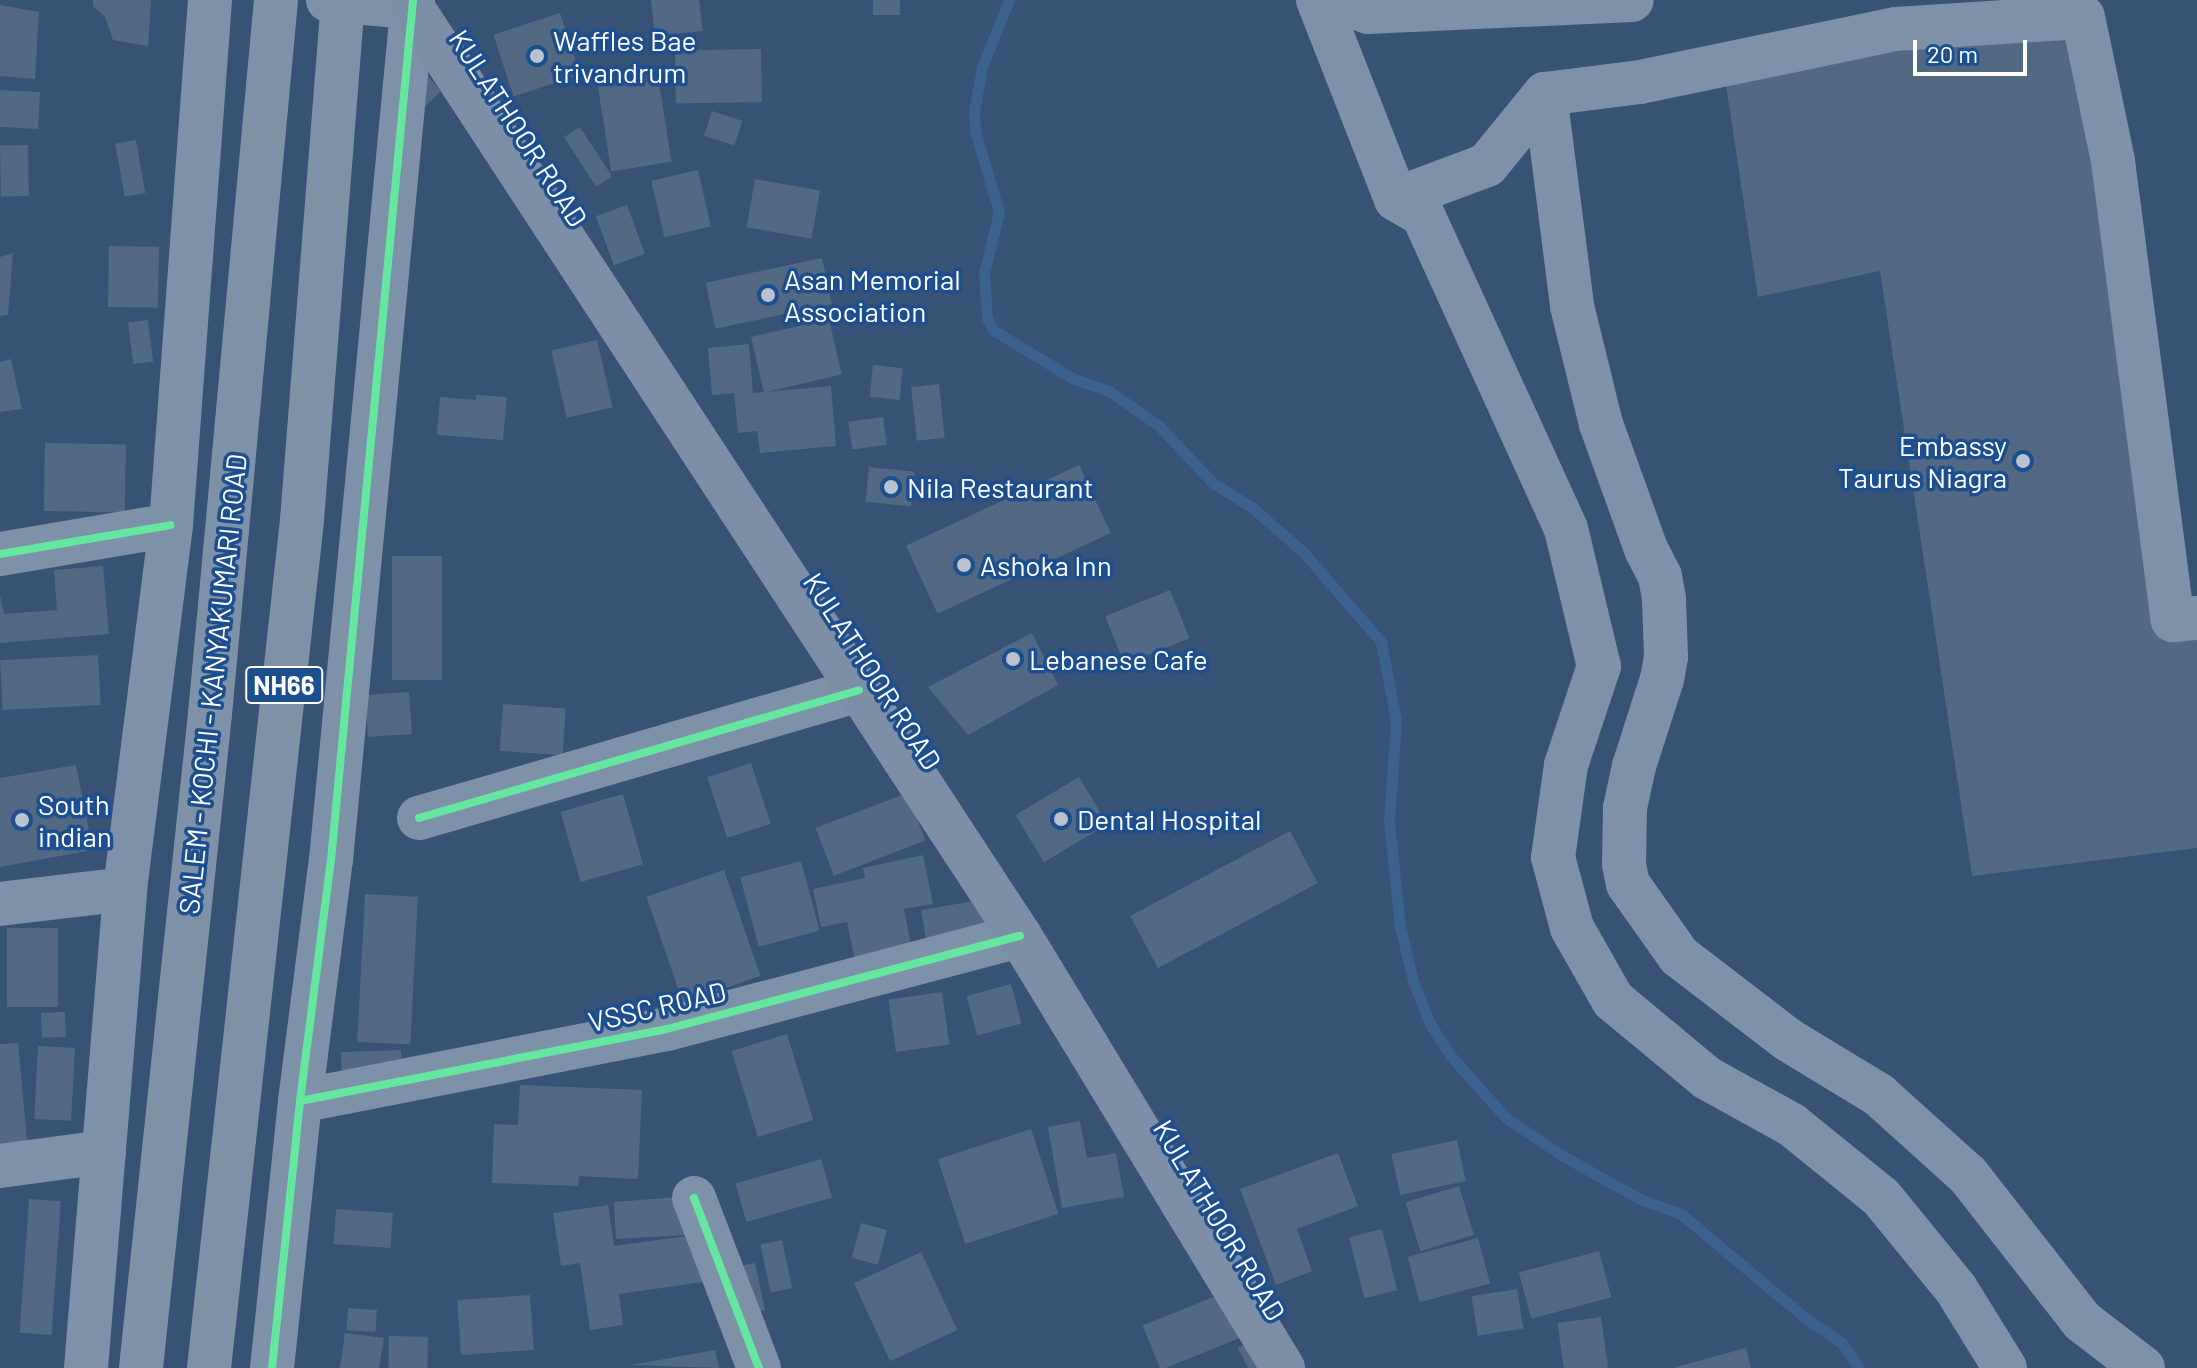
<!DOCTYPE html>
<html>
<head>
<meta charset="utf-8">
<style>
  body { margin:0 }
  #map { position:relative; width:2197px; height:1368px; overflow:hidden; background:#365274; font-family:Barlow,sans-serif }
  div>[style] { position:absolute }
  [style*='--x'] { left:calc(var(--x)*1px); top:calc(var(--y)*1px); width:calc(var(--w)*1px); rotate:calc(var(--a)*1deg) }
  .stream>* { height:11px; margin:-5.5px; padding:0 5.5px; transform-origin:5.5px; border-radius:5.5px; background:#3b618d }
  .building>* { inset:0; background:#526984; transform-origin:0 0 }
  .minor>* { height:44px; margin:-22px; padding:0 22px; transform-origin:22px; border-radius:22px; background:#7d92a8 }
  .major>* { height:44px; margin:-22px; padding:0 22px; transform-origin:22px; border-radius:22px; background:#7d8ea7 }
  .highway>* { height:44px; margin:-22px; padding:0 22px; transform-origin:22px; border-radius:22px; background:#7e92a7 }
  .cycleway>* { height:8px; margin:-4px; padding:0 4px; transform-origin:4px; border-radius:4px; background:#66e7a1 }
  .dots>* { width:22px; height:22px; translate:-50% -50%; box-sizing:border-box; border:4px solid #1b4f8f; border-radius:50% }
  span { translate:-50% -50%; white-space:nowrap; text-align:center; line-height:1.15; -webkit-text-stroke:7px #1b4f8f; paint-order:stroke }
  .shield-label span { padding:2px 6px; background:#1b4f8f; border:2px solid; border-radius:6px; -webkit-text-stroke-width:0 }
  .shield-label { font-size:26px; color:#fff; font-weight:700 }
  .poi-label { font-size:28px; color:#fff }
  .left { translate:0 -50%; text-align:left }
  .right { translate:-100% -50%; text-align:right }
  .street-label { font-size:28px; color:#fff }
  .scale { position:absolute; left:1913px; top:40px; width:114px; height:36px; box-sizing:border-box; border:4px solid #fff; border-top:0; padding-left:10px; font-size:24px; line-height:28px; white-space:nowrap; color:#fff; -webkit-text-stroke:6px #1b4f8f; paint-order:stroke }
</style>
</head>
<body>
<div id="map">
  <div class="stream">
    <div style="--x:1009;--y:0;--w:72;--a:111.9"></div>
    <div style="--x:982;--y:67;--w:46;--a:100.1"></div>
    <div style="--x:974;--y:112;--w:22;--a:85"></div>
    <div style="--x:976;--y:134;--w:81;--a:73.6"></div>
    <div style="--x:999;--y:212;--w:63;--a:103.8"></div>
    <div style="--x:984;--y:273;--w:45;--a:86.2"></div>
    <div style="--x:987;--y:318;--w:13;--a:63"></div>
    <div style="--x:993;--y:330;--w:95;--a:31.2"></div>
    <div style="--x:1074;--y:379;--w:37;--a:19"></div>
    <div style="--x:1109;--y:391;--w:60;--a:34.8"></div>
    <div style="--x:1158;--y:425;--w:80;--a:46.5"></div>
    <div style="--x:1213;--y:483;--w:47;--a:32"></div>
    <div style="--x:1253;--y:508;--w:68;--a:41.4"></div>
    <div style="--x:1304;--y:553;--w:118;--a:49.1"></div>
    <div style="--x:1381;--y:642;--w:80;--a:79.2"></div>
    <div style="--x:1396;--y:721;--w:101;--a:94"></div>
    <div style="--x:1389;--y:822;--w:105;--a:84"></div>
    <div style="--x:1400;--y:926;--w:57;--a:76.7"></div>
    <div style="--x:1413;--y:981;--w:46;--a:68.4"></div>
    <div style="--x:1430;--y:1024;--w:37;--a:57"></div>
    <div style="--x:1450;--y:1055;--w:84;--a:48.4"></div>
    <div style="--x:1506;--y:1118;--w:69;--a:33.7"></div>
    <div style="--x:1563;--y:1156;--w:88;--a:29.2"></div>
    <div style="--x:1640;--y:1199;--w:44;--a:20.1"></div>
    <div style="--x:1681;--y:1214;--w:160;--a:39.9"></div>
    <div style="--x:1804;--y:1317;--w:46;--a:34.4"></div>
    <div style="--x:1842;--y:1343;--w:30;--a:56"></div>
  </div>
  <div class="building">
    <div style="clip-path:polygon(93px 0,151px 0,148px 46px,113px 40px,105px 17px,93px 6px)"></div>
    <div style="clip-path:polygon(651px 0,699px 0,703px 31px,655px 36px)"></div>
    <div style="left:873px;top:0;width:27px;height:15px"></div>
    <div style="clip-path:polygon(0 5px,39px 12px,35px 79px,0 76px)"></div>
    <div style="left:560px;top:13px;width:65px;height:70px;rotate:72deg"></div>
    <div style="clip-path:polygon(2071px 31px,2197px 625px,2197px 848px,1972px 876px,1880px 271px,1758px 297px,1724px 72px)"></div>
    <div style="left:761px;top:49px;width:53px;height:86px;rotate:89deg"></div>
    <div style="clip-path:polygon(424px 57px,429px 78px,441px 91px,413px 119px)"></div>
    <div style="left:657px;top:70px;width:93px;height:61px;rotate:81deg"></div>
    <div style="left:0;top:90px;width:40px;height:37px;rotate:3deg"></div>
    <div style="left:712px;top:111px;width:32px;height:26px;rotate:18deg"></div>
    <div style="left:580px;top:127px;width:59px;height:19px;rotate:57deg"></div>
    <div style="left:136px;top:140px;width:54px;height:21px;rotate:80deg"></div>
    <div style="left:28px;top:145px;width:51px;height:28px;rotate:89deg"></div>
    <div style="left:698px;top:170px;width:58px;height:48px;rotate:77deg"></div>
    <div style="left:755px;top:179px;width:66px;height:49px;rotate:10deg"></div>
    <div style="left:627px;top:205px;width:52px;height:33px;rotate:70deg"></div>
    <div style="left:109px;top:246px;width:50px;height:61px;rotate:1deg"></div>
    <div style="clip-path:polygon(13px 253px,8px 315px,0 316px,0 257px)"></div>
    <div style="left:822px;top:258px;width:47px;height:119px;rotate:78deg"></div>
    <div style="left:829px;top:319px;width:57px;height:80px;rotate:77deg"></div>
    <div style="left:148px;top:320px;width:42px;height:20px;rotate:83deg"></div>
    <div style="left:597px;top:340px;width:69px;height:47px;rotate:77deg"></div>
    <div style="clip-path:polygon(749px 344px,753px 393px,831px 386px,836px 446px,760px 453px,757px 431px,738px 433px,734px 393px,712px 395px,708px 348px)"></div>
    <div style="clip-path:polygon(11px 359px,22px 409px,0 412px,0 362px)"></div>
    <div style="left:873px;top:365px;width:30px;height:32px;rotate:6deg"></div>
    <div style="left:939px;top:384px;width:54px;height:28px;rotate:84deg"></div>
    <div style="clip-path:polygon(476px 395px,507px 397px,503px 440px,437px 435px,440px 397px,476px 400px)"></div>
    <div style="left:883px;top:417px;width:28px;height:35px;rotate:82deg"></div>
    <div style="left:45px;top:443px;width:81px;height:68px;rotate:1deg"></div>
    <div style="left:1079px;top:465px;width:75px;height:191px;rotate:65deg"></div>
    <div style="left:869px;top:467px;width:46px;height:35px;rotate:6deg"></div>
    <div style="left:392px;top:556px;width:50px;height:124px"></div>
    <div style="clip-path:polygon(103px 566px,109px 634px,0 643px,0 595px,4px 614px,57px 610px,54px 570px)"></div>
    <div style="left:1170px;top:590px;width:52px;height:70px;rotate:68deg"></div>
    <div style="clip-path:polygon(1032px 633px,1058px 685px,968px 735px,928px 687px)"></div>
    <div style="left:98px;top:655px;width:50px;height:98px;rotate:87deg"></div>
    <div style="left:409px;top:692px;width:42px;height:44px;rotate:86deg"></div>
    <div style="left:503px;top:704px;width:63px;height:47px;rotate:4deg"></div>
    <div style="left:751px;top:763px;width:64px;height:46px;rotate:72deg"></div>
    <div style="clip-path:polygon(76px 765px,93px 850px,0 867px,0 778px)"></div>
    <div style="left:1079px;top:777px;width:55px;height:74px;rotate:59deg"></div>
    <div style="left:907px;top:793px;width:51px;height:98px;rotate:69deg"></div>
    <div style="left:623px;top:794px;width:73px;height:65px;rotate:74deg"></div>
    <div style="left:1290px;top:831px;width:59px;height:181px;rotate:62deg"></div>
    <div style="clip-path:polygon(923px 855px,933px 904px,904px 909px,912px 949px,855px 961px,847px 922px,821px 927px,813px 889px,865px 878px,863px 868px)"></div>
    <div style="left:801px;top:861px;width:72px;height:63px;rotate:75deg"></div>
    <div style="left:724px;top:870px;width:112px;height:82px;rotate:71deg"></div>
    <div style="left:365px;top:894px;width:53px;height:148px;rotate:3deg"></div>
    <div style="left:985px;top:899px;width:36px;height:65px;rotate:80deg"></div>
    <div style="left:7px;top:928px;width:51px;height:79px"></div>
    <div style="left:1011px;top:984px;width:41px;height:46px;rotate:75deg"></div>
    <div style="left:942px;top:992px;width:53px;height:54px;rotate:82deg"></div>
    <div style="left:65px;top:1012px;width:25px;height:24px;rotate:88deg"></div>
    <div style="left:787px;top:1034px;width:90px;height:58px;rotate:73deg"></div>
    <div style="clip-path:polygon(18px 1043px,28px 1149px,0 1151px,0 1044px)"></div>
    <div style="left:38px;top:1046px;width:37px;height:73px;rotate:3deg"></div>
    <div style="left:401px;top:1050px;width:24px;height:60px;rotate:88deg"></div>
    <div style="clip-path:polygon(520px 1085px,642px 1090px,638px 1179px,579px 1176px,578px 1186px,492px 1183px,494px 1124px,518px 1125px)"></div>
    <div style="clip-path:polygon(1080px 1121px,1087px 1158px,1116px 1153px,1124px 1197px,1062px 1208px,1048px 1127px)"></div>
    <div style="left:1031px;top:1129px;width:89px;height:98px;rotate:72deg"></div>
    <div style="left:1457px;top:1140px;width:42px;height:67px;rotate:78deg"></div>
    <div style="clip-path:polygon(1338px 1153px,1358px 1206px,1297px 1229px,1312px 1271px,1276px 1285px,1240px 1189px)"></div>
    <div style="left:821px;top:1159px;width:40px;height:89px;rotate:74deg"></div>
    <div style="left:1459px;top:1186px;width:51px;height:56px;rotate:73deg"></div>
    <div style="clip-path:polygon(703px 1195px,717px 1280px,619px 1294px,623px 1325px,590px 1330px,580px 1263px,561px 1266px,553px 1213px,608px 1205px,614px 1246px,702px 1234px,616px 1239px,614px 1202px)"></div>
    <div style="left:29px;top:1199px;width:32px;height:134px;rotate:4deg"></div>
    <div style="left:336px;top:1209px;width:57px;height:35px;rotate:4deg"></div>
    <div style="left:861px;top:1223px;width:27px;height:36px;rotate:15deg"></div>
    <div style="left:1382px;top:1229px;width:63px;height:34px;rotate:76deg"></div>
    <div style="left:1478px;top:1238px;width:47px;height:73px;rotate:75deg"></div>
    <div style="left:782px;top:1240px;width:49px;height:22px;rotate:78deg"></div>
    <div style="left:1599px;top:1251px;width:48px;height:83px;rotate:75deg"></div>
    <div style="left:921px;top:1252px;width:86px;height:74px;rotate:65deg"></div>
    <div style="left:755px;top:1263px;width:48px;height:21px;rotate:78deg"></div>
    <div style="left:1517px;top:1289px;width:40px;height:46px;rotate:81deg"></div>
    <div style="left:1228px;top:1291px;width:48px;height:92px;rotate:68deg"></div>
    <div style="left:530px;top:1295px;width:55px;height:73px;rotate:86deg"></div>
    <div style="left:348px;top:1308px;width:29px;height:22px;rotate:4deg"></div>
    <div style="left:1601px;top:1317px;width:51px;height:44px;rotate:82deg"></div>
    <div style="clip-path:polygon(345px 1333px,384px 1338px,379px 1368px,340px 1368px)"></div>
    <div style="left:389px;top:1336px;width:39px;height:32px;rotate:1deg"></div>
    <div style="clip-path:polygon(1262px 1337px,1269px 1368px,1248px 1368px,1238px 1348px)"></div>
    <div style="clip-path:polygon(1746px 1348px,1751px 1368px,1677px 1368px,1676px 1367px)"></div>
    <div style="clip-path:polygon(715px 1350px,719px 1368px,631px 1365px)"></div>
  </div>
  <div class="minor">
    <div style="--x:328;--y:0;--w:84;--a:4.8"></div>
    <div style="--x:1318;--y:0;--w:214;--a:68.6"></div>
    <div style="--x:1396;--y:199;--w:31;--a:31"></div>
    <div style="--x:1423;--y:215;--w:345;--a:65.5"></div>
    <div style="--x:1566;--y:529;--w:141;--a:76.5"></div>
    <div style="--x:1599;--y:666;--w:104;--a:108.4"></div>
    <div style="--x:1566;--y:765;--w:93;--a:98"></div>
    <div style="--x:1553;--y:857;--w:73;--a:75"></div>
    <div style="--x:1572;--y:928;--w:83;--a:60.3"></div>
    <div style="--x:1613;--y:1000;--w:122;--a:39.7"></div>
    <div style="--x:1707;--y:1078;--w:97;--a:28.9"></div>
    <div style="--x:1792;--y:1125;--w:114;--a:39"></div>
    <div style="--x:1881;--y:1197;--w:119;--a:50.8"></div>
    <div style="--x:1956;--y:1289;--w:93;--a:58.2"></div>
    <div style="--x:1337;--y:0;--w:33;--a:21"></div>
    <div style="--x:1368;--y:12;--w:264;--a:-2.6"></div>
    <div style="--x:1545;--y:94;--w:214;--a:82.7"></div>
    <div style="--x:1572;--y:306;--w:122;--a:76.2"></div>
    <div style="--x:1601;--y:424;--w:133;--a:70.2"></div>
    <div style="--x:1646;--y:549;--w:30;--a:63"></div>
    <div style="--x:1660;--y:576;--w:23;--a:80"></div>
    <div style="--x:1664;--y:599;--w:58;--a:88"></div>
    <div style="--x:1666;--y:657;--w:22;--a:100"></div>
    <div style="--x:1662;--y:679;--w:91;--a:107.8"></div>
    <div style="--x:1634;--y:766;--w:43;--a:102.1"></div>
    <div style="--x:1625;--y:808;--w:56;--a:91"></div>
    <div style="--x:1624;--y:864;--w:20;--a:79"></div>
    <div style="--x:1628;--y:884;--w:88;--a:54.7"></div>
    <div style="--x:1679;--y:956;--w:136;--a:37.5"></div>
    <div style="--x:1787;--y:1039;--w:108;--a:31.3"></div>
    <div style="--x:1879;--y:1095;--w:120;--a:42"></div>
    <div style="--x:1968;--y:1175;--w:185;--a:52"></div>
    <div style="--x:2082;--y:1321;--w:77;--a:37.6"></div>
    <div style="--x:1396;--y:199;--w:97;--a:-20.5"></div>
    <div style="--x:1487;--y:165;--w:92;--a:-50.8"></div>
    <div style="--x:1545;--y:94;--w:96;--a:-7.2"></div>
    <div style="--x:1640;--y:82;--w:261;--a:-11.7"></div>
    <div style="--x:1896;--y:29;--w:187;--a:-3.7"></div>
    <div style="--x:2083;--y:17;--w:147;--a:78.2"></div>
    <div style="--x:2113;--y:161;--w:463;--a:82.6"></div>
    <div style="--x:2173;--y:620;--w:24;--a:-5"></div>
    <div style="--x:0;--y:554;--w:173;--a:-9.6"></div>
    <div style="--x:419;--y:818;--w:458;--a:-16.2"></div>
    <div style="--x:0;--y:904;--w:126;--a:-6.8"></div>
    <div style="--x:300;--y:1101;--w:374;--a:-11.1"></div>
    <div style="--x:667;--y:1029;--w:365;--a:-14.8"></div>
    <div style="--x:0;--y:1166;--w:105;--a:-7.7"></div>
    <div style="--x:694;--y:1198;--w:182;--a:69.1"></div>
    <div style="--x:86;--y:1368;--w:481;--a:-85.3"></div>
    <div style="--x:125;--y:889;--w:367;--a:-82.8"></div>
    <div style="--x:171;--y:525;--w:526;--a:-85.75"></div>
    <div style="--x:272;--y:1368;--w:268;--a:-84"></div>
    <div style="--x:300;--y:1101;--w:243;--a:-82.7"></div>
    <div style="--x:331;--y:860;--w:864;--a:-84.55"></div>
  </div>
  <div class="major">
    <div style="--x:412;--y:7;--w:1110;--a:56.8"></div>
    <div style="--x:1020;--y:936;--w:506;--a:58.67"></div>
  </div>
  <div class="highway">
    <div style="--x:141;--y:1368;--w:658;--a:-83.98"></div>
    <div style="--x:210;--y:714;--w:717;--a:-84.72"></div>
    <div style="--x:209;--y:1368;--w:853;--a:-83.74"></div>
    <div style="--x:302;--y:520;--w:522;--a:-85.49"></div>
  </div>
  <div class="cycleway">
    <div style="--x:0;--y:554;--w:173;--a:-9.6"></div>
    <div style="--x:419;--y:818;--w:458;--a:-16.2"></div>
    <div style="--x:300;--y:1101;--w:374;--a:-11.1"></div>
    <div style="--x:667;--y:1029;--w:365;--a:-14.8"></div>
    <div style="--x:694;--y:1198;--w:182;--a:69.1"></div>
    <div style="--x:272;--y:1368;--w:268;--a:-84"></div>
    <div style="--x:300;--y:1101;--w:243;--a:-82.7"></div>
    <div style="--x:331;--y:860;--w:864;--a:-84.55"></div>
  </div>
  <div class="dots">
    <div style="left:537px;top:56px;background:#b9c2ce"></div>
    <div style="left:768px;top:295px;background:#b9c2ce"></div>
    <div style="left:2023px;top:461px;background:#b9c2ce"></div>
    <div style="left:891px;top:487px;background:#b9c2ce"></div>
    <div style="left:964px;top:565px;background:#b9c2ce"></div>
    <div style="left:1013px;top:659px;background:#b9c2ce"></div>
    <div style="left:1061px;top:819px;background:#b9c2ce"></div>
    <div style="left:22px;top:820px;background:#b9c2ce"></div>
  </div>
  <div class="shield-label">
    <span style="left:284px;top:685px">NH66</span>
  </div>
  <div class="poi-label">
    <span class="left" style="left:553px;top:56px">Waffles Bae<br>trivandrum</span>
    <span class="left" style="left:784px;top:295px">Asan Memorial<br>Association</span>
    <span class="right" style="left:2007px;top:461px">Embassy<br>Taurus Niagra</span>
    <span class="left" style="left:907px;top:487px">Nila Restaurant</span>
    <span class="left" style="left:980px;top:565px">Ashoka Inn</span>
    <span class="left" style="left:1029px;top:659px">Lebanese Cafe</span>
    <span class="left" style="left:38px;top:820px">South<br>indian</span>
    <span class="left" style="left:1077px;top:819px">Dental Hospital</span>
  </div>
  <div class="street-label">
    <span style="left:519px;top:128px;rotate:57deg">KULATHOOR ROAD</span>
    <span style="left:873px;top:671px;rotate:57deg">KULATHOOR ROAD</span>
    <span style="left:212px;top:684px;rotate:-84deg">SALEM - KOCHI - KANYAKUMARI ROAD</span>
    <span style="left:657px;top:1006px;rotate:-13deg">VSSC ROAD</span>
    <span style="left:1220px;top:1220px;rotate:59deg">KULATHOOR ROAD</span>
  </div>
  <div class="scale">20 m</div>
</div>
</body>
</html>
